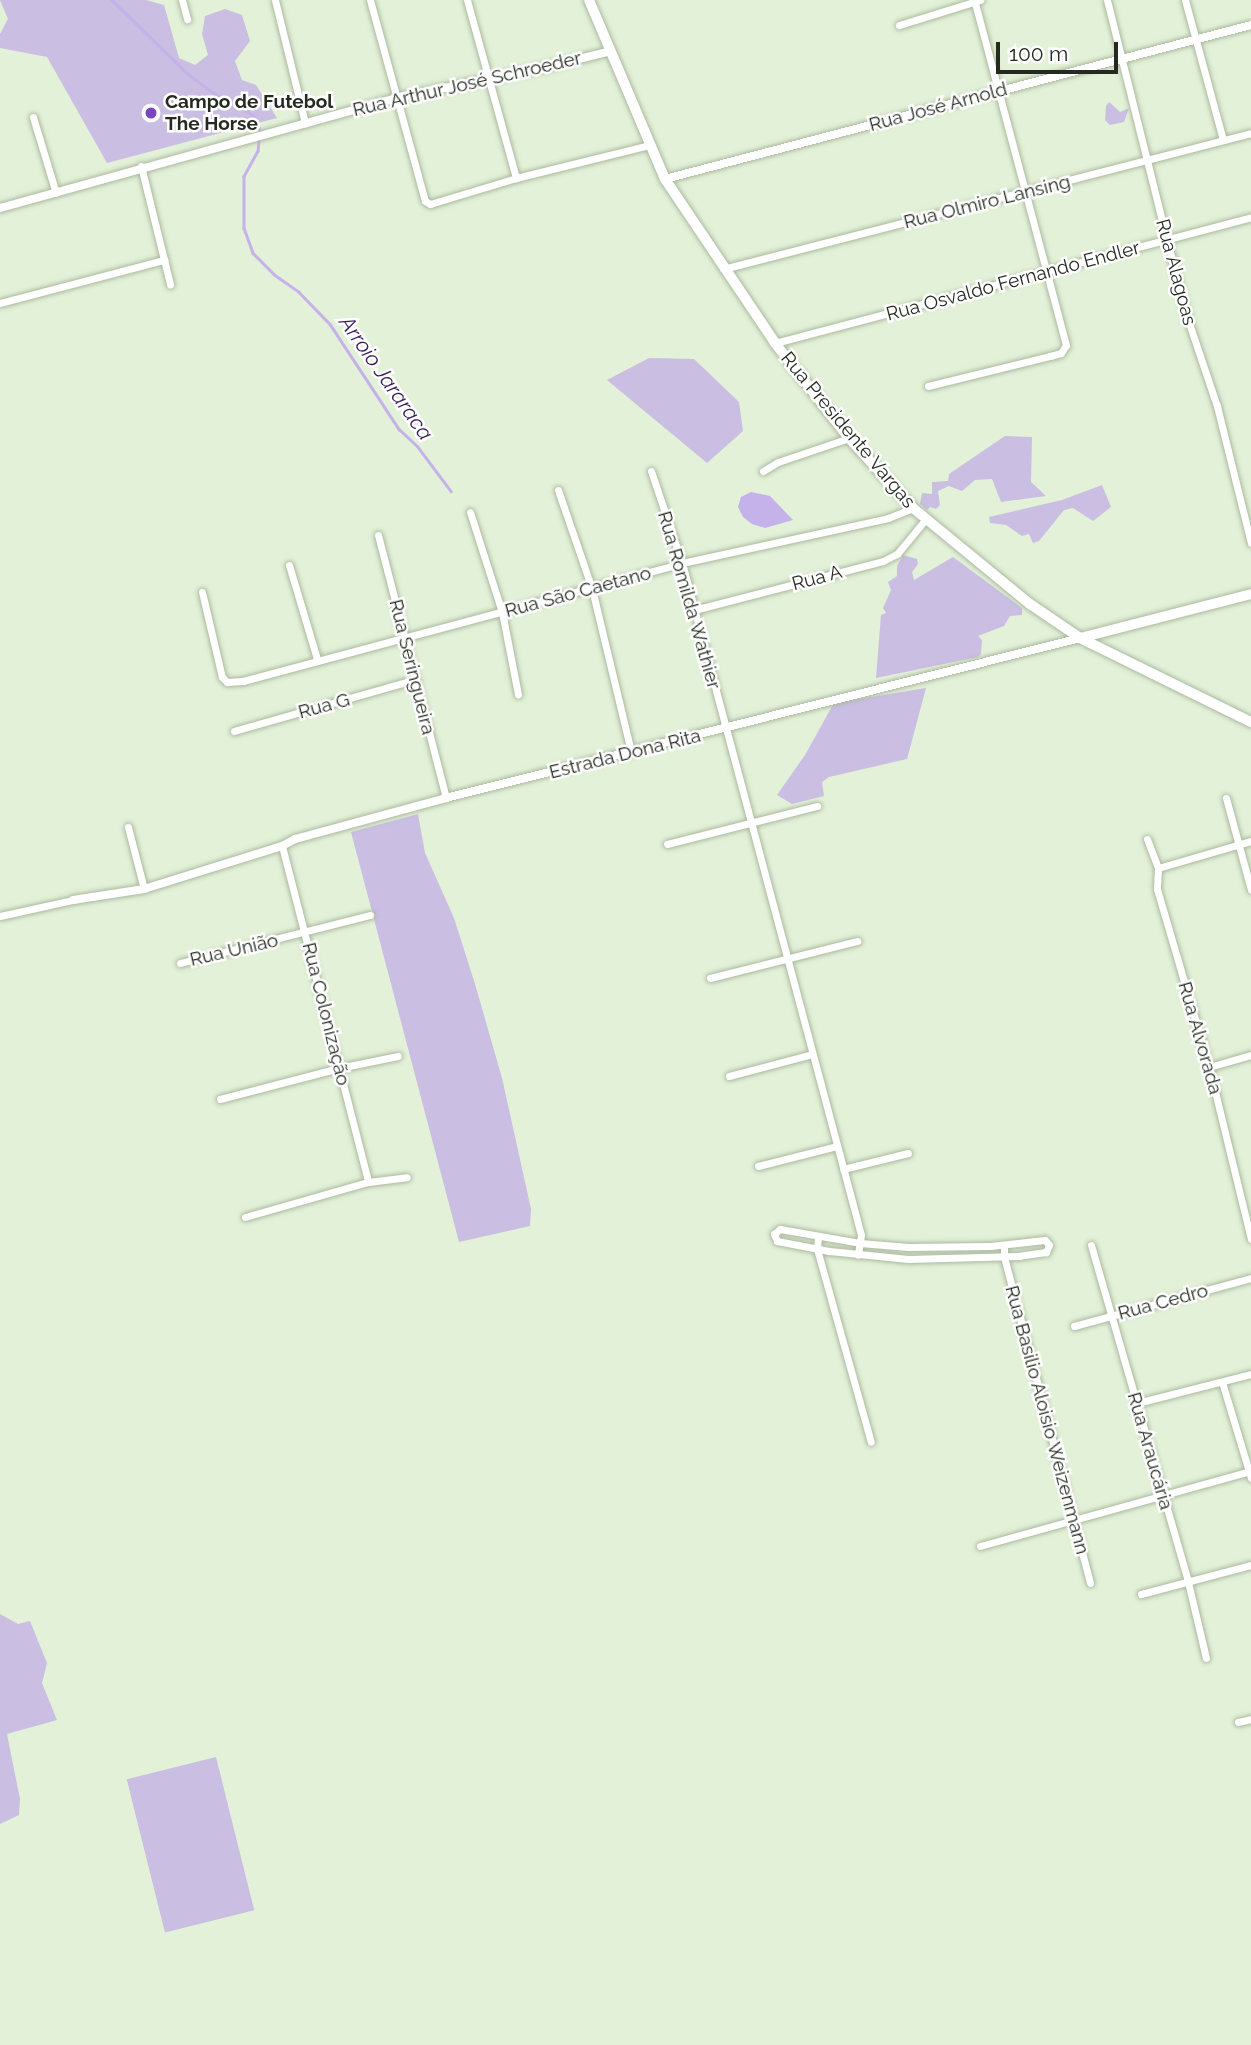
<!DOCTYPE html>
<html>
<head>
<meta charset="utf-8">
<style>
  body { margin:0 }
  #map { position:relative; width:1251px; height:2045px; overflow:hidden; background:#e2f1d7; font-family:Raleway,sans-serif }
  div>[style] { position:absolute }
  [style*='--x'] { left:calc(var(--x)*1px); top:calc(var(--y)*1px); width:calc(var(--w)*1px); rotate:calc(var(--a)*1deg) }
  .green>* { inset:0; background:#cabee3; transform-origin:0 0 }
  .water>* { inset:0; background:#c5b2ea }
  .stream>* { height:2.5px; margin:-1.25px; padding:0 1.25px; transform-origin:1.25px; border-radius:1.25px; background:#c5b2ea }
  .roads { filter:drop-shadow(0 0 2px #acb9a1) drop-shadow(0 0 2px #acb9a1) }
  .minor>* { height:7px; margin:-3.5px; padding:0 3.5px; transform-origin:3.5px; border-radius:3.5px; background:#fff }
  .tertiary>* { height:8px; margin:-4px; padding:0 4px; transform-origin:4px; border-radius:4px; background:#fff }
  .secondary>* { height:10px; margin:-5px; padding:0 5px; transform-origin:5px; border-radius:5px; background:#fff }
  .dots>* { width:19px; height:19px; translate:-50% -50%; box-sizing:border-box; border:4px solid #fff; border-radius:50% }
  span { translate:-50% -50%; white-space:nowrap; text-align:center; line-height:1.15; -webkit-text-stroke:5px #fff; paint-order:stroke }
  .street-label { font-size:19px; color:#252a21 }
  .poi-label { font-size:19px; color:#252a21; font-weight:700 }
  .left { translate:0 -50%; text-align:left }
  .water-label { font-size:21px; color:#381b5d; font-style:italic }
  .scale { position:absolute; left:996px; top:42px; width:122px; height:32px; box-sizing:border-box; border:4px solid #252a21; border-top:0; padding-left:9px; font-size:21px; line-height:24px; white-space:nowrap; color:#252a21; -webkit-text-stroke:5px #fff; paint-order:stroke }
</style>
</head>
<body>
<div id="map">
  <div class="green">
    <div style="clip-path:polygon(0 0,146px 0,164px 5px,179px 58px,195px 65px,208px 55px,202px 34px,205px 16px,225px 9px,242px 15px,250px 41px,235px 61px,242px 80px,256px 85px,277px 118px,107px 163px,47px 57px,0 48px,0 34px,8px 19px)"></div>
    <div style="clip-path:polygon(1109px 102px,1120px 112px,1129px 108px,1124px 122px,1110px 125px,1105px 120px,1106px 106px)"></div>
    <div style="clip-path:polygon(649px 358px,694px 359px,739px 402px,743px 431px,707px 463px,607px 380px)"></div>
    <div style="clip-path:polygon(1005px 436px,1032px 437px,1031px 482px,1046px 496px,1001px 502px,992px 479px,975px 480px,962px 491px,949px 486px,938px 491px,940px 505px,936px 509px,930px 507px,927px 510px,920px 504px,922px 493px,932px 494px,932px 482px,948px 481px,949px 474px)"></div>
    <div style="clip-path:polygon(1102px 485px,1111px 507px,1093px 521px,1073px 508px,1064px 510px,1039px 541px,1033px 543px,1029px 534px,1022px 536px,1006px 525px,990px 523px,989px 517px,1062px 500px)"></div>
    <div style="clip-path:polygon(903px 555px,917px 559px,918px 564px,912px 572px,914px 580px,953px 557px,1022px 608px,1022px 615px,1010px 616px,1004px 626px,978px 636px,982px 640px,981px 654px,978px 657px,876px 678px,881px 615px,886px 613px,883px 608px,891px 590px,888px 582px,897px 576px,897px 566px)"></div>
    <div style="clip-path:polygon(926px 688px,907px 759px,829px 777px,822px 782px,824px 796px,792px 804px,777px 795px,805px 755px,834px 703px)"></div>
    <div style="clip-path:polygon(418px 814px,425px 853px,454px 918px,475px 984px,502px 1078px,531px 1209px,530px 1226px,459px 1242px,351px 832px)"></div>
    <div style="clip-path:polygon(0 1614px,18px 1624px,30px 1621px,47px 1663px,42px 1683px,57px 1720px,7px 1734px,20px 1799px,19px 1815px,0 1824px)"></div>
    <div style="left:216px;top:1757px;width:158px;height:92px;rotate:76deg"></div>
  </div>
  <div class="water">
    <div style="clip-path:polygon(751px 492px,770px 496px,793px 520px,765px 528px,752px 524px,743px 517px,738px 507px,741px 497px)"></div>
  </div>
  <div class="stream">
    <div style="--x:112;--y:0;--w:106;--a:44.2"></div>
    <div style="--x:188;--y:74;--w:42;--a:36.3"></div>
    <div style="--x:222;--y:99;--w:13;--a:9"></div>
    <div style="--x:235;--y:101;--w:26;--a:39"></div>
    <div style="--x:255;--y:117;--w:17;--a:69"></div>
    <div style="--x:259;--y:140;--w:11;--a:95"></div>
    <div style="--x:258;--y:151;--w:29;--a:119"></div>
    <div style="--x:244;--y:176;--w:52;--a:90"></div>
    <div style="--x:244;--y:228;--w:27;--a:70"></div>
    <div style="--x:253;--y:253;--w:31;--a:45"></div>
    <div style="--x:275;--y:275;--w:29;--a:35"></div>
    <div style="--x:299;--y:292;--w:45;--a:45.9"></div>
    <div style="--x:330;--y:324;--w:126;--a:56.7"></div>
    <div style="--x:399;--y:429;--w:26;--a:43"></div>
    <div style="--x:418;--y:447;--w:55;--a:53.1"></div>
  </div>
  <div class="roads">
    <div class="minor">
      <div style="--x:182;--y:0;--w:20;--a:75"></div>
      <div style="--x:275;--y:0;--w:127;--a:76.3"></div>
      <div style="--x:370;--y:0;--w:208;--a:74.7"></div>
      <div style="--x:425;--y:201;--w:6;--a:31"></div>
      <div style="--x:430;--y:204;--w:90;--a:-16.8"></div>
      <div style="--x:516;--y:178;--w:137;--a:-13.9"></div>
      <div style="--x:467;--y:0;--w:185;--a:74.6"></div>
      <div style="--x:1107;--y:0;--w:248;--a:76"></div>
      <div style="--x:1167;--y:241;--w:85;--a:75"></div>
      <div style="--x:1189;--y:323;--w:88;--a:71.4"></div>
      <div style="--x:1217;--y:406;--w:141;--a:76.1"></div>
      <div style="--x:1185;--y:0;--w:145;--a:74.8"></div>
      <div style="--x:899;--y:25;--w:85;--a:-17.2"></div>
      <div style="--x:33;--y:117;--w:79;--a:73.2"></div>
      <div style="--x:141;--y:166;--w:122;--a:76.2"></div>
      <div style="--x:723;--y:269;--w:545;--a:-14.44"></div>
      <div style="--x:0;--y:303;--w:170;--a:-14.7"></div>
      <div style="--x:775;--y:343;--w:492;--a:-14.8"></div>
      <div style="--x:928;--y:386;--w:126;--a:-13.8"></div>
      <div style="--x:1050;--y:356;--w:11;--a:-15"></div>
      <div style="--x:1061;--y:353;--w:9;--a:-58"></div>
      <div style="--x:1066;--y:345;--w:357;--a:-104.9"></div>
      <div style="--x:651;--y:471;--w:97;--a:71.4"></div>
      <div style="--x:682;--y:563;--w:695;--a:75.08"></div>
      <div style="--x:861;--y:1235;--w:20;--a:99"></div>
      <div style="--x:763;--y:471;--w:17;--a:-31"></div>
      <div style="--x:778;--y:462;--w:75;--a:-18.7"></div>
      <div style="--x:558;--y:490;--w:105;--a:71"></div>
      <div style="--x:592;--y:589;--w:168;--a:76.5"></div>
      <div style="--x:470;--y:512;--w:105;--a:72.3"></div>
      <div style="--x:502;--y:612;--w:84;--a:79"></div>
      <div style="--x:378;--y:535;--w:272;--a:75.5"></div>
      <div style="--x:289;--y:565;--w:98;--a:73.4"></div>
      <div style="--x:202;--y:592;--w:87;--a:76.8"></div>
      <div style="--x:222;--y:677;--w:7;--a:45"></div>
      <div style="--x:227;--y:682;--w:16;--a:-4"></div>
      <div style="--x:243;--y:681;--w:455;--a:-15"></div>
      <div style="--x:682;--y:563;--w:211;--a:-12.3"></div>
      <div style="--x:888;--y:518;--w:27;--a:-22"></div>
      <div style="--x:694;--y:610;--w:195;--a:-14.5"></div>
      <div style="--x:883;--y:561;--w:16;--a:-27"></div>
      <div style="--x:897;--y:554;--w:44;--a:-50.5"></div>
      <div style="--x:234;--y:731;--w:186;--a:-15.9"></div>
      <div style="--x:1226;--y:798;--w:95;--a:74.8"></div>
      <div style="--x:128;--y:827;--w:64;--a:75.5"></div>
      <div style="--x:1147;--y:839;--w:31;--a:69"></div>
      <div style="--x:1158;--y:868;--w:21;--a:93"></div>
      <div style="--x:1157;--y:889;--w:185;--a:73.7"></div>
      <div style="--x:1209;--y:1067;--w:177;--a:76.3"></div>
      <div style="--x:667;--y:844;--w:155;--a:-14.2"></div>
      <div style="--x:282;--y:846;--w:347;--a:75.6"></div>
      <div style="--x:1158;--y:868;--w:97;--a:-16.2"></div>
      <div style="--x:0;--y:916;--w:75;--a:-12.4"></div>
      <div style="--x:180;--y:963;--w:196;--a:-14.2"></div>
      <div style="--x:710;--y:978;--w:152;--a:-14.1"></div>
      <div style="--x:1209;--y:1067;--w:44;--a:-15.9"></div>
      <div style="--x:729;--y:1076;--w:86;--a:-14.8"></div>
      <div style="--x:220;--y:1099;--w:123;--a:-14.6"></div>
      <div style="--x:339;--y:1068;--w:60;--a:-11.5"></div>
      <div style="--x:758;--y:1166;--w:81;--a:-14.2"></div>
      <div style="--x:843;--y:1169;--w:67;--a:-13.8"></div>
      <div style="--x:245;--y:1217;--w:128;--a:-15.9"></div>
      <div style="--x:368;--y:1182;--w:39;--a:-7"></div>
      <div style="--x:780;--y:1229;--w:81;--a:9.9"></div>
      <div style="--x:860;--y:1243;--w:48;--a:4.8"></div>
      <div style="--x:908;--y:1247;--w:82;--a:-0.7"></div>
      <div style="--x:990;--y:1246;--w:55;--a:-6.2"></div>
      <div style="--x:1045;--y:1240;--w:6;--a:51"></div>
      <div style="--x:1049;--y:1245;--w:8;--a:113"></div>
      <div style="--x:1046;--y:1252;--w:27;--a:172"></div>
      <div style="--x:1019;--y:1256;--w:111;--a:178.5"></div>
      <div style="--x:908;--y:1259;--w:79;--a:-174.2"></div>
      <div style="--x:829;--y:1251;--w:53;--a:-169.1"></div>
      <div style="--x:777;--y:1241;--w:8;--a:-113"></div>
      <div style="--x:774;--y:1234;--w:8;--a:-40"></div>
      <div style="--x:818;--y:1237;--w:12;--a:95"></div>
      <div style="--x:817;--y:1249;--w:200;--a:74.4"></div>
      <div style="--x:1004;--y:1245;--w:12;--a:90"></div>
      <div style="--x:1004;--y:1257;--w:337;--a:75.2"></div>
      <div style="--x:1091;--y:1245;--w:351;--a:73.9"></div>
      <div style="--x:1188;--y:1582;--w:78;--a:76.7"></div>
      <div style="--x:1074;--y:1326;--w:183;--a:-15.2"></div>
      <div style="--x:1222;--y:1382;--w:100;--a:73.2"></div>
      <div style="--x:1137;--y:1403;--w:118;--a:-14.3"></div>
      <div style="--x:980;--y:1546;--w:281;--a:-15.5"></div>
      <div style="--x:1141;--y:1594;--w:114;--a:-14.8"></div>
      <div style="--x:1238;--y:1722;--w:13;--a:-13"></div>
    </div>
    <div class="tertiary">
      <div style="--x:665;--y:179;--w:606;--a:-14.72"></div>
      <div style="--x:0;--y:208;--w:411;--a:-15.5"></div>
      <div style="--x:396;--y:98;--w:149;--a:-11.6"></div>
      <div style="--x:542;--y:68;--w:71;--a:-13.8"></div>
      <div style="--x:73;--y:900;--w:72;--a:-8.8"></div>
      <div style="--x:144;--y:889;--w:145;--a:-17.3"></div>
      <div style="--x:282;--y:846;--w:15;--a:-28"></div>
      <div style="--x:295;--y:839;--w:156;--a:-15.2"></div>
      <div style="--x:446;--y:798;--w:654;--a:-14.16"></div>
    </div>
    <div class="secondary">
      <div style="--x:589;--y:0;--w:194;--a:67"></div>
      <div style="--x:665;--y:179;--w:197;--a:56.1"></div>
      <div style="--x:775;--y:343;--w:120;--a:52.1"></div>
      <div style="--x:849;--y:438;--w:95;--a:47.6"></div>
      <div style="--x:913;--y:508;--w:151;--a:39.4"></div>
      <div style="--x:1030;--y:604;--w:60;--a:34.2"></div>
      <div style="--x:1080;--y:638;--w:191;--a:26.2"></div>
      <div style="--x:1080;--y:638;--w:177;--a:-14.4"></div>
    </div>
  </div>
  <div class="dots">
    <div style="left:151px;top:113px;background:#7a46bd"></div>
  </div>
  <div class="street-label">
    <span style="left:467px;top:84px;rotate:-13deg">Rua Arthur José Schroeder</span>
    <span style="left:938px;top:107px;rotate:-15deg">Rua José Arnold</span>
    <span style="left:987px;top:202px;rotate:-14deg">Rua Olmiro Lansing</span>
    <span style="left:1176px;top:272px;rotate:75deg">Rua Alagoas</span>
    <span style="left:1013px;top:281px;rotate:-15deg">Rua Osvaldo Fernando Endler</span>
    <span style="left:848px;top:430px;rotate:50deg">Rua Presidente Vargas</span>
    <span style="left:817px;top:578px;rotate:-15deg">Rua A</span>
    <span style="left:578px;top:592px;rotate:-15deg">Rua São Caetano</span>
    <span style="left:689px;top:600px;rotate:74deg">Rua Romilda Wathier</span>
    <span style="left:412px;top:667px;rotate:76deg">Rua Seringueira</span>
    <span style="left:324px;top:706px;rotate:-15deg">Rua G</span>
    <span style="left:625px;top:754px;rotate:-14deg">Estrada Dona Rita</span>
    <span style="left:234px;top:950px;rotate:-13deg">Rua União</span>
    <span style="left:326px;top:1014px;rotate:76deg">Rua Colonização</span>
    <span style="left:1200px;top:1038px;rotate:74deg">Rua Alvorada</span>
    <span style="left:1163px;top:1302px;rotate:-15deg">Rua Cedro</span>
    <span style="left:1047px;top:1420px;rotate:75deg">Rua Basilio Aloisio Weizenmann</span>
    <span style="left:1150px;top:1451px;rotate:74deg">Rua Araucária</span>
  </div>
  <div class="poi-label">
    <span class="left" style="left:165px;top:113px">Campo de Futebol<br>The Horse</span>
  </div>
  <div class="water-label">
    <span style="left:386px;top:378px;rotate:55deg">Arroio Jararaca</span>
  </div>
  <div class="scale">100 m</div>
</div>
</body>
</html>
